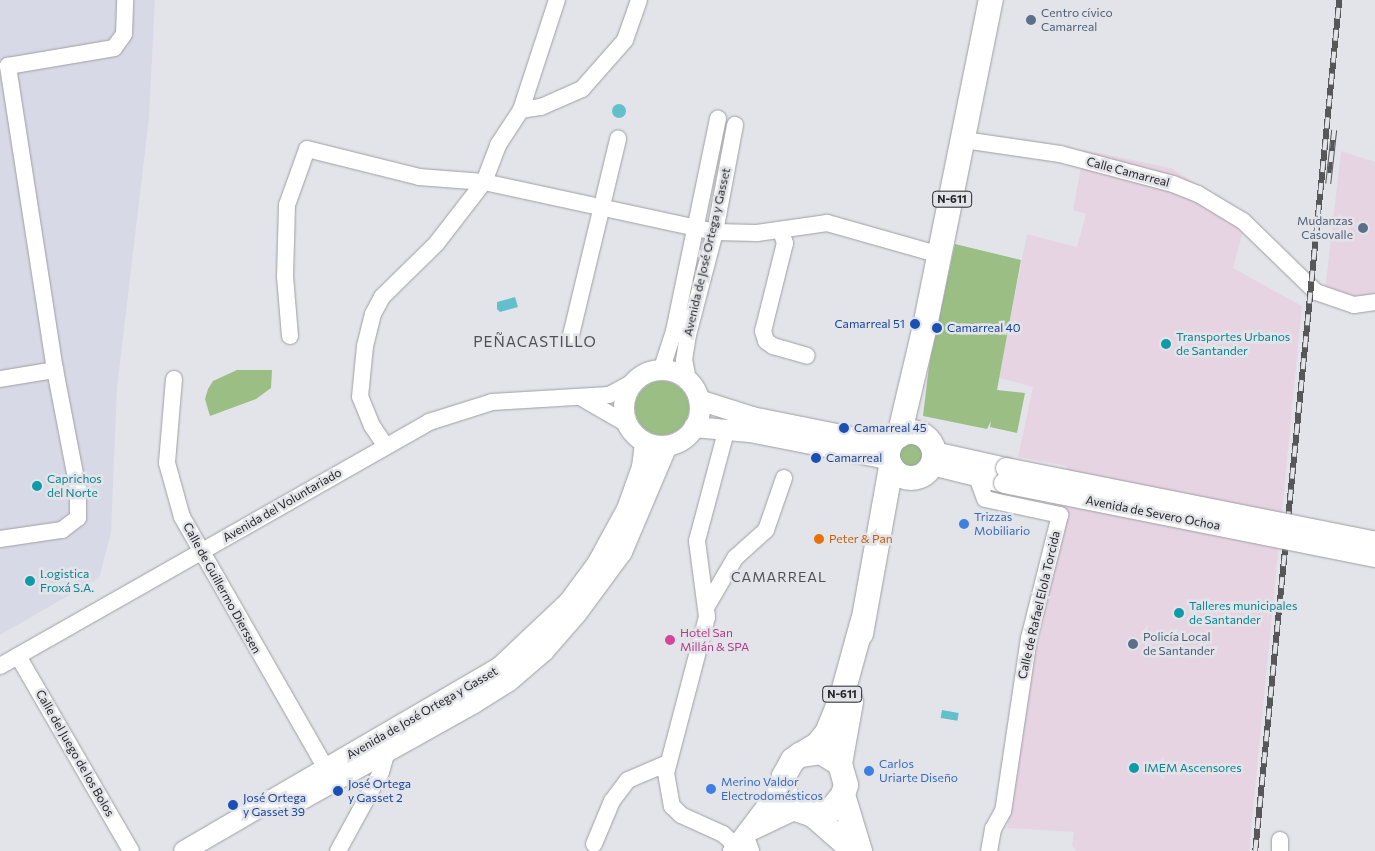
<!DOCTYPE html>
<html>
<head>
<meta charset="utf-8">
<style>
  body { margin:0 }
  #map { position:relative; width:1375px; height:851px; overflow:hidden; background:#e3e4e9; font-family:Commissioner,sans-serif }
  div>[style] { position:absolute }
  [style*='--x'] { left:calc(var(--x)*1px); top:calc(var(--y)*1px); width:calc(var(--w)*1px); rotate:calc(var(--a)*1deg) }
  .built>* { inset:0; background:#d8d9e6 }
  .industrial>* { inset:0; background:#e7d4e3 }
  .green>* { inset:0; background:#9bbe85 }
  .round { border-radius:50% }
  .water>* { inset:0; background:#62c0cc; transform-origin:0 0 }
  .roads { filter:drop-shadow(0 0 1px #9e9ea3) drop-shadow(0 0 1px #9e9ea3) }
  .minor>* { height:16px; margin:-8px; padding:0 8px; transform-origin:8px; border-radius:8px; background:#fff }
  .major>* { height:20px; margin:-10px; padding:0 10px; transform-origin:10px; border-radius:10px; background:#fff }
  .major>.ring { margin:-10px; padding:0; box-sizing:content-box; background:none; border:20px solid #fff; border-radius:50% }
  .highway>* { height:24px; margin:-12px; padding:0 12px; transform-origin:12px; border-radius:12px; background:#fff }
  .highway>.ring { margin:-12px; padding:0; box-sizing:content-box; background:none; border:24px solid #fff; border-radius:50% }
  .rail>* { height:5.5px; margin-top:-2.75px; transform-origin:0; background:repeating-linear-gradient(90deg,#e3e4e9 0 11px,#57575a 0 22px); box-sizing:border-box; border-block:1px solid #57575a }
  .bridges { filter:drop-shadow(0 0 1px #9e9ea3) drop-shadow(0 0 1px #9e9ea3) }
  .major-bridge>* { height:20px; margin:-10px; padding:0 10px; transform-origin:10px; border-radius:10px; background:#fff }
  .dots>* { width:14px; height:14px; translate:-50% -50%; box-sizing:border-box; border:2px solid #e3e4e9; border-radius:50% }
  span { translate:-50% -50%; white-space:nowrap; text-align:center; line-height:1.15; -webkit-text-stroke:5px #e3e4e9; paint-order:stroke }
  .shield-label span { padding:1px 4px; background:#e3e4e9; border:1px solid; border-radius:4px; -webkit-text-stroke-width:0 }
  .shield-label { font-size:11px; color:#242426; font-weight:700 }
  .service-label { font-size:12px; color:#4e5e75 }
  .left { translate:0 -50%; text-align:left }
  .right { translate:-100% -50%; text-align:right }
  .street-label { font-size:12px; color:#242426 }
  .transit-label { font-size:12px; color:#164399 }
  .culture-label { font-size:12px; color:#0d838f }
  .shop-label { font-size:12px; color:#366cbe }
  .food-label { font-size:12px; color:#c56008 }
  .hotel-label { font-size:12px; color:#b23c85 }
  .neighbourhood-label { font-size:14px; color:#4f4f54; letter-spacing:1px }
  .quarter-label { font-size:15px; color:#4f4f54; letter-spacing:1px }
</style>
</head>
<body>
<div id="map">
  <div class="built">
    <div style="clip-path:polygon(0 0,155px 0,149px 118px,117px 388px,111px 533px,99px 578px,0 635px)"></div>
  </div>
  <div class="industrial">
    <div style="clip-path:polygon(1084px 150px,1171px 168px,1247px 217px,1233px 268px,1302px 306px,1249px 851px,1077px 851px,1072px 846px,1074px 832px,1007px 828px,1067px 466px,1018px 457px,1033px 387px,999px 378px,1027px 234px,1077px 247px,1086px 214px,1073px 210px)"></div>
    <div style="clip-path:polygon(1341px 151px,1375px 162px,1375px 293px,1367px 300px,1325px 290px)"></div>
  </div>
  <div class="green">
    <div style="clip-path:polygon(955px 244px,1021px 260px,997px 390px,1025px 393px,1017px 433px,990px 427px,991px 421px,987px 429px,923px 416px,929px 366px)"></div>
    <div style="clip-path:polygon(237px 370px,272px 370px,271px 388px,256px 399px,210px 416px,205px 399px,208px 389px,213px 381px)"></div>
    <div class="round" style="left:635px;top:381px;width:54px;height:54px"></div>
    <div class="round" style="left:898px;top:441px;width:28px;height:28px"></div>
  </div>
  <div class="water">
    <div class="round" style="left:612px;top:104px;width:14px;height:14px"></div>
    <div style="clip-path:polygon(515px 297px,518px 307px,500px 312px,497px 309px,497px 302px)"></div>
    <div style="left:942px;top:710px;width:17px;height:8px;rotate:10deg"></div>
  </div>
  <div class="roads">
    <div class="minor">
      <div style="--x:521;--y:110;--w:20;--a:-9"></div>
      <div style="--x:541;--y:107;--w:45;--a:-23.7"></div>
      <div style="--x:582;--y:89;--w:65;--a:-48.7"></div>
      <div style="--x:625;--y:40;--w:42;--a:-70.7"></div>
      <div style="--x:964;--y:140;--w:97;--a:8.3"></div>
      <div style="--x:1060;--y:154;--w:117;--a:14.9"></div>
      <div style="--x:1173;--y:184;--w:27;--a:22"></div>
      <div style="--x:1198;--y:194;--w:52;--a:31"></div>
      <div style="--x:1243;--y:221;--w:102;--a:44.2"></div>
      <div style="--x:1316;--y:292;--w:40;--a:18.9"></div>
      <div style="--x:1354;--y:305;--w:21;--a:-8"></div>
      <div style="--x:781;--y:231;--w:13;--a:72"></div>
      <div style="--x:785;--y:243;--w:91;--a:104"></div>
      <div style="--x:763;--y:331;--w:10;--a:73"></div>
      <div style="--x:766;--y:341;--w:9;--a:36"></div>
      <div style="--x:773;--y:346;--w:35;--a:16"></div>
      <div style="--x:571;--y:335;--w:202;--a:-76.5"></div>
      <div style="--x:290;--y:336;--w:59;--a:-94.8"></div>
      <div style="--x:285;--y:277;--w:72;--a:-88.4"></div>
      <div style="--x:287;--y:205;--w:59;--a:-70.3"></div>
      <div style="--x:307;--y:149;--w:115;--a:14"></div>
      <div style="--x:419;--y:177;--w:65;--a:4.4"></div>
      <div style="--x:484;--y:182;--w:236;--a:12.2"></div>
      <div style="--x:715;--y:232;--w:42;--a:1.4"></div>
      <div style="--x:757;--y:233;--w:71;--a:-8.1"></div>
      <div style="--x:827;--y:223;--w:117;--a:15.8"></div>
      <div style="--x:662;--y:368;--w:39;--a:-72"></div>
      <div style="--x:674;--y:331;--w:217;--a:-78.3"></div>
      <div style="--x:0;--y:379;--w:56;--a:-9.3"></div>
      <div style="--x:174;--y:379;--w:84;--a:94.8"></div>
      <div style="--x:167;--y:463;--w:56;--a:74.5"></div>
      <div style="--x:182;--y:517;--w:302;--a:60.2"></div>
      <div style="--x:688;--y:380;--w:20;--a:-101"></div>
      <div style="--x:684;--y:360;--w:25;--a:-81"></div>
      <div style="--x:688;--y:335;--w:106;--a:-75.3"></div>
      <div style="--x:715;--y:232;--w:109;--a:-79.4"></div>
      <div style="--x:582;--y:398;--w:52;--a:30"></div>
      <div style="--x:727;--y:428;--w:117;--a:104.9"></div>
      <div style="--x:697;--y:541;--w:77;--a:82.5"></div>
      <div style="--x:707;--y:617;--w:161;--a:104.7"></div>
      <div style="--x:666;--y:773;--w:34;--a:80"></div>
      <div style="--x:672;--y:806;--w:13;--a:45"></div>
      <div style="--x:681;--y:815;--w:46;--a:24.3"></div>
      <div style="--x:723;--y:834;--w:19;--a:43"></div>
      <div style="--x:385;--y:445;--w:23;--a:-124"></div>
      <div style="--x:372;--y:426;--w:31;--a:-112"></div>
      <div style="--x:360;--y:397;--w:51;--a:-84.4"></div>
      <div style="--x:365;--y:346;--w:33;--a:-76"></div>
      <div style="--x:373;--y:314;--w:19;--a:-62"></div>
      <div style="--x:382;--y:297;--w:76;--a:-44.5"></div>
      <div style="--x:436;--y:244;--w:78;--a:-52.3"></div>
      <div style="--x:484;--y:182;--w:40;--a:-69"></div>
      <div style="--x:498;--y:145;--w:42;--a:-56.7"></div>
      <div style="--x:521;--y:110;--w:116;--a:-71.9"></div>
      <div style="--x:977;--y:477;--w:23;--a:70"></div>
      <div style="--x:985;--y:499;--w:77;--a:12"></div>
      <div style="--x:1060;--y:515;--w:127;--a:104.1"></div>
      <div style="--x:1029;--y:638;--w:175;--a:98.5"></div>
      <div style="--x:1003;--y:811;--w:21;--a:119"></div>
      <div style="--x:993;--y:829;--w:22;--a:100"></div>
      <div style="--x:0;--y:539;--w:63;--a:-8.3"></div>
      <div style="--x:62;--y:530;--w:20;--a:-37"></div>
      <div style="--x:78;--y:518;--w:29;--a:-90"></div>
      <div style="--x:78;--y:489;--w:121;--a:-100.9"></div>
      <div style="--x:55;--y:370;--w:308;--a:-98.8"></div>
      <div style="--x:8;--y:66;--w:108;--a:-9.6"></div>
      <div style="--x:114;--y:48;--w:17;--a:-54"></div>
      <div style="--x:124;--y:34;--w:34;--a:-88"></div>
      <div style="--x:707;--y:606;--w:56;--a:-59.7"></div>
      <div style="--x:735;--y:558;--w:42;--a:-42.1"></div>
      <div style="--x:766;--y:530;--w:55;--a:-70.9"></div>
      <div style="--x:18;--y:656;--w:225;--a:59.9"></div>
      <div style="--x:0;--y:666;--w:494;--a:-29.6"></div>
      <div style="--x:429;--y:422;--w:66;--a:-17.6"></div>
      <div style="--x:492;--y:402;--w:117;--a:-3.4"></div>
      <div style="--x:609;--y:395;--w:30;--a:-28"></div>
      <div style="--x:746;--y:837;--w:15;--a:70"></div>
      <div style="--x:594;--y:844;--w:47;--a:-67.3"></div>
      <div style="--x:612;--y:801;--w:26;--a:-53"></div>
      <div style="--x:628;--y:780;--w:43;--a:-23"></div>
      <div style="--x:338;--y:851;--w:90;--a:-61.4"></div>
      <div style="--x:381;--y:772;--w:19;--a:-74"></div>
      <div style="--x:1280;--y:851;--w:11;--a:-90"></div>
    </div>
    <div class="major">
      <div class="ring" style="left:624px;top:370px;width:56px;height:56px"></div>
      <div style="--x:699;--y:400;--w:56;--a:17.8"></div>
      <div style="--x:752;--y:417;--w:142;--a:11.4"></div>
      <div style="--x:694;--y:427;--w:56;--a:5.1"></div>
      <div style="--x:750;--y:432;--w:141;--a:11.1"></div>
      <div style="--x:934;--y:452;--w:74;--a:12.5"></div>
      <div style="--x:932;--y:465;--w:74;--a:14"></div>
      <div style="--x:290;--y:806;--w:211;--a:-29.2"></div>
      <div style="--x:474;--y:703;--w:40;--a:-32"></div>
      <div style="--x:508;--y:682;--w:48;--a:-40.7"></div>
      <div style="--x:544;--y:651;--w:50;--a:-49"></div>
      <div style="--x:577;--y:613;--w:76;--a:-53.6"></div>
      <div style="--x:622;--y:552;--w:115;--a:-67"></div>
      <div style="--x:752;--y:830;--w:49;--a:-25.5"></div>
      <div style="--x:184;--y:851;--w:366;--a:-30.2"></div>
      <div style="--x:500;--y:667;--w:95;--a:-43.3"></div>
      <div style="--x:569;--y:602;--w:47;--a:-53.6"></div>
      <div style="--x:597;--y:564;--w:63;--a:-61.4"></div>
      <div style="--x:627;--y:509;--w:45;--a:-70.3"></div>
      <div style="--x:642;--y:467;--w:25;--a:-83"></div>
      <div style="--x:733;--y:851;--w:83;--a:-52.9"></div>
    </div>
    <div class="highway">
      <div class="ring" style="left:888px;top:432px;width:22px;height:22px"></div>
      <div style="--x:899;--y:436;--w:113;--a:-76.7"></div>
      <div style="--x:925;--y:326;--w:333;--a:-78.6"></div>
      <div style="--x:861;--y:634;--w:170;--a:-79.8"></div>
      <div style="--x:800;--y:755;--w:21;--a:-8"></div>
      <div style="--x:821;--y:752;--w:22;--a:32"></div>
      <div style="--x:840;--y:764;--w:22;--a:74"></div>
      <div style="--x:846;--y:785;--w:10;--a:107"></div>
      <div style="--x:843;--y:795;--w:19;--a:129"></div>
      <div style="--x:831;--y:810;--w:19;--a:164"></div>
      <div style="--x:813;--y:815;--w:18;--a:-161"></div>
      <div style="--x:796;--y:809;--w:19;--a:-126"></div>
      <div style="--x:785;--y:794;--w:18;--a:-93"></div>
      <div style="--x:784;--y:776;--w:18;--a:-61"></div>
      <div style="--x:793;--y:760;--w:9;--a:-36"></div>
      <div style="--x:800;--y:755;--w:21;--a:-31"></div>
      <div style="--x:818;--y:744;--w:14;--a:-51"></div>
      <div style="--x:827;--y:733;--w:40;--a:-68"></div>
      <div style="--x:842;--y:696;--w:79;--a:-74.6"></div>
      <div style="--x:840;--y:764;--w:63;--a:-79.9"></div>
      <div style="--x:843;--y:795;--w:59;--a:73.1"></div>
      <div style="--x:813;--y:815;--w:55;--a:41.3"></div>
    </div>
  </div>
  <div class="rail">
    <div style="--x:1328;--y:184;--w:54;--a:-83.7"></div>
    <div style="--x:1255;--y:851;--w:855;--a:-84.36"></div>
  </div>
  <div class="bridges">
    <div class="major-bridge">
      <div style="--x:1006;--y:468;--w:376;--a:11.3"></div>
      <div style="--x:1004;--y:483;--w:378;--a:11.3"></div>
    </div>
  </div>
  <div class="dots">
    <div style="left:1031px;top:20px;background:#5c6f8a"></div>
    <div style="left:1363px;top:228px;background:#5c6f8a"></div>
    <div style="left:915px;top:324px;background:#1a4fb4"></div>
    <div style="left:937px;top:328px;background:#1a4fb4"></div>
    <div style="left:1166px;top:344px;background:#0f9aa8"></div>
    <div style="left:844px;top:428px;background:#1a4fb4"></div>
    <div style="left:816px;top:458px;background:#1a4fb4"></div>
    <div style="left:37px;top:486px;background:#0f9aa8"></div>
    <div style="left:964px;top:524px;background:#3f7fe0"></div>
    <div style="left:819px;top:539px;background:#e8710a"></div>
    <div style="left:30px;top:581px;background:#0f9aa8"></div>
    <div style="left:1179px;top:613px;background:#0f9aa8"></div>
    <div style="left:670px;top:640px;background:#d1479c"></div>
    <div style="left:1133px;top:644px;background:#5c6f8a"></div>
    <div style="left:1134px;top:768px;background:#0f9aa8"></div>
    <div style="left:869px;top:771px;background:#3f7fe0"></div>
    <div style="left:711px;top:789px;background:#3f7fe0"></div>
    <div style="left:338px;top:791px;background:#1a4fb4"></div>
    <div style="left:233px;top:805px;background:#1a4fb4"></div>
  </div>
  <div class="shield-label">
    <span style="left:952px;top:199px">N-611</span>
    <span style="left:842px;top:694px">N-611</span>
  </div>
  <div class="service-label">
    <span class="left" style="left:1041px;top:20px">Centro cívico<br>Camarreal</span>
    <span class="right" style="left:1353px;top:228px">Mudanzas<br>Casovalle</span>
    <span class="left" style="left:1143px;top:644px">Policía Local<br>de Santander</span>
  </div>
  <div class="street-label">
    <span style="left:1128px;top:172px;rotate:15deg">Calle Camarreal</span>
    <span style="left:707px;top:252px;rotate:-77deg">Avenida de José Ortega y Gasset</span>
    <span style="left:282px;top:505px;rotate:-30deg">Avenida del Voluntariado</span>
    <span style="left:1153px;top:513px;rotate:11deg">Avenida de Severo Ochoa</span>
    <span style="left:222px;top:588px;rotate:61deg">Calle de Guillermo Dierssen</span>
    <span style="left:1039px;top:605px;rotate:-77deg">Calle de Rafael Elola Torcida</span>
    <span style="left:422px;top:713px;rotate:-30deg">Avenida de José Ortega y Gasset</span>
    <span style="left:75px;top:753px;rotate:60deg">Calle del Juego de los Bolos</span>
  </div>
  <div class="transit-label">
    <span class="right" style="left:905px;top:324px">Camarreal 51</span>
    <span class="left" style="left:947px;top:328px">Camarreal 40</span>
    <span class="left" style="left:854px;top:428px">Camarreal 45</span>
    <span class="left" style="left:826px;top:458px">Camarreal</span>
    <span class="left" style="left:348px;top:791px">José Ortega<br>y Gasset 2</span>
    <span class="left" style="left:243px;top:805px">José Ortega<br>y Gasset 39</span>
  </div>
  <div class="culture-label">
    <span class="left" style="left:1176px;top:344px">Transportes Urbanos<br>de Santander</span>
    <span class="left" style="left:47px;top:486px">Caprichos<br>del Norte</span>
    <span class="left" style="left:40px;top:581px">Logistica<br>Froxá S.A.</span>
    <span class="left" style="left:1189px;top:613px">Talleres municipales<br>de Santander</span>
    <span class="left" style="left:1144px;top:768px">IMEM Ascensores</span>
  </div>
  <div class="shop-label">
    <span class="left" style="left:974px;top:524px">Trizzas<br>Mobiliario</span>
    <span class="left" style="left:879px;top:771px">Carlos<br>Uriarte Diseño</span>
    <span class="left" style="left:721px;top:789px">Merino Valdor<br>Electrodomésticos</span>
  </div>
  <div class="food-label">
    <span class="left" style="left:829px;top:539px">Peter &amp; Pan</span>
  </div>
  <div class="hotel-label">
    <span class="left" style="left:680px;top:640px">Hotel San<br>Millán &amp; SPA</span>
  </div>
  <div class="neighbourhood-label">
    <span style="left:779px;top:577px">CAMARREAL</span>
  </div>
  <div class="quarter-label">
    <span style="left:535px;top:342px">PEÑACASTILLO</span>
  </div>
</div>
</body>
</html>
